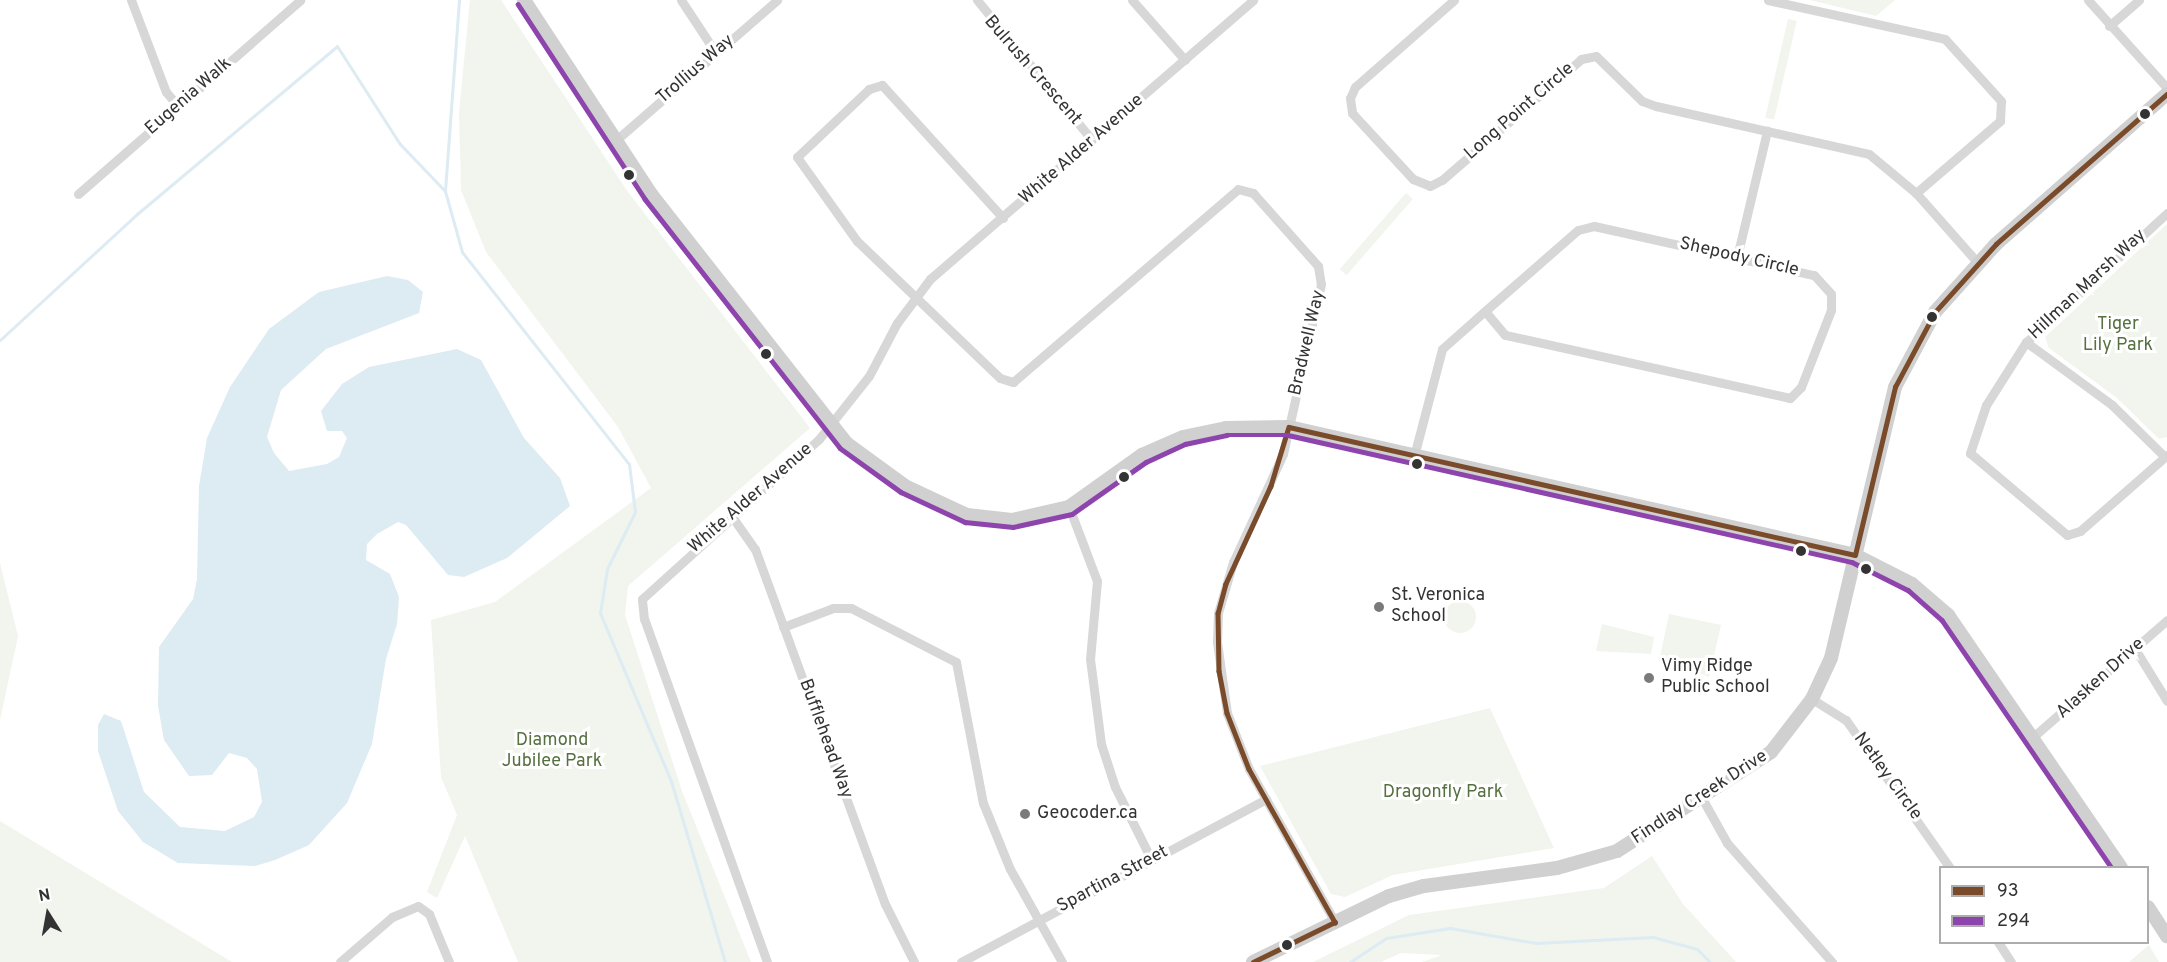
<!DOCTYPE html>
<html>
<head>
<meta charset="utf-8">
<style>
  body { margin:0 }
  #map { position:relative; width:2167px; height:962px; overflow:hidden; background:#fff; font-family:Overpass,sans-serif }
  div>[style] { position:absolute }
  [style*='--x'] { left:calc(var(--x)*1px); top:calc(var(--y)*1px); width:calc(var(--w)*1px); rotate:calc(var(--a)*1deg) }
  .green>* { inset:0; background:#f1f5ed; transform-origin:0 0 }
  .round { border-radius:50% }
  .water>* { inset:0; background:#ddebf3 }
  .stream>* { height:3px; margin:-1.5px; padding:0 1.5px; transform-origin:1.5px; border-radius:1.5px; background:#ddebf3 }
  .street>* { height:9px; margin:-4.5px; padding:0 4.5px; transform-origin:4.5px; border-radius:4.5px; background:#d7d7d7 }
  .secondary>* { height:14px; margin:-7px; padding:0 7px; transform-origin:7px; border-radius:7px; background:#d0d0d0 }
  .bus-1>* { height:4.5px; margin:-2.25px; padding:0 2.25px; transform-origin:2.25px; border-radius:2.25px; background:#7a4b2a }
  .bus-2>* { height:4.5px; margin:-2.25px; padding:0 2.25px; transform-origin:2.25px; border-radius:2.25px; background:#8e44ad }
  .dots>* { width:16px; height:16px; translate:-50% -50%; box-sizing:border-box; border:3px solid #fff; border-radius:50% }
  span { translate:-50% -50%; white-space:nowrap; text-align:center; line-height:1.15; -webkit-text-stroke:6px #fff; paint-order:stroke }
  .street-label { font-size:18px; color:#333 }
  .park-label { font-size:18px; color:#56703f }
  .poi-label { font-size:18px; color:#333 }
  .left { translate:0 -50%; text-align:left }
  .legend { position:absolute; left:1939px; top:866px; width:210px; height:78px; box-sizing:border-box; background:#fff; border:2px solid #adadad; margin:0; padding:8px 10px; list-style:none; font-size:18px; color:#333 }
  .legend li { display:flex; align-items:center; gap:12px; height:30px }
  .legend b { width:30px; border:2px solid #adadad }
  .north { position:absolute; left:18px; top:884px; width:60px; height:60px; -webkit-text-stroke:4px #fff; paint-order:stroke; rotate:349deg; font-size:16px; font-weight:700; line-height:24px; text-align:center; color:#333 }
  .north::after { content:''; display:block; margin:auto; width:21px; height:27px; background:#333; clip-path:polygon(50% 0,100% 100%,50% 72%,0 100%) }
</style>
</head>
<body>
<div id="map">
  <div class="green">
    <div style="clip-path:polygon(470px 0,501px 0,628px 192px,810px 428px,628px 586px,625px 615px,682px 791px,751px 962px,518px 962px,465px 836px,437px 898px,427px 892px,457px 815px,441px 777px,431px 620px,495px 602px,651px 488px,618px 427px,486px 252px,461px 190px,459px 112px)"></div>
    <div style="clip-path:polygon(1810px 0,1895px 0,1876px 16px)"></div>
    <div style="left:1788px;top:19px;width:9px;height:101px;rotate:13deg"></div>
    <div style="left:1406px;top:193px;width:9px;height:101px;rotate:41deg"></div>
    <div style="clip-path:polygon(2167px 224px,2167px 437px,2159px 439px,2117px 398px,2049px 348px,2045px 337px)"></div>
    <div style="clip-path:polygon(0 563px,18px 636px,0 720px)"></div>
    <div class="round" style="left:1444px;top:601px;width:32px;height:32px"></div>
    <div style="clip-path:polygon(1669px 614px,1721px 625px,1709px 677px,1660px 657px)"></div>
    <div style="clip-path:polygon(1602px 624px,1654px 637px,1651px 654px,1596px 651px)"></div>
    <div style="clip-path:polygon(1490px 708px,1554px 848px,1393px 875px,1345px 897px,1331px 894px,1260px 766px)"></div>
    <div style="clip-path:polygon(0 821px,232px 962px,0 962px)"></div>
    <div style="clip-path:polygon(1652px 856px,1683px 904px,1736px 962px,1422px 962px,1442px 955px,1401px 953px,1381px 962px,1313px 962px,1409px 915px,1604px 888px)"></div>
    <div style="clip-path:polygon(2149px 945px,2159px 962px,2129px 962px)"></div>
  </div>
  <div class="water">
    <div style="clip-path:polygon(387px 276px,408px 280px,423px 292px,419px 313px,326px 349px,281px 390px,267px 437px,274px 453px,289px 471px,327px 464px,339px 457px,347px 438px,342px 431px,327px 431px,321px 411px,342px 384px,369px 367px,457px 349px,481px 360px,524px 438px,560px 478px,570px 506px,507px 558px,464px 577px,448px 575px,406px 525px,398px 522px,377px 534px,367px 544px,366px 560px,390px 574px,399px 597px,397px 624px,386px 659px,372px 744px,347px 803px,309px 845px,275px 860px,255px 866px,178px 863px,143px 842px,118px 811px,98px 751px,98px 725px,104px 714px,121px 721px,144px 792px,180px 827px,225px 831px,254px 817px,262px 802px,257px 769px,247px 758px,229px 753px,212px 775px,189px 776px,164px 740px,158px 706px,159px 647px,193px 599px,197px 579px,199px 486px,207px 438px,230px 387px,269px 329px,319px 292px)"></div>
  </div>
  <div class="stream">
    <div style="--x:459;--y:0;--w:192;--a:94.2"></div>
    <div style="--x:445;--y:191;--w:63;--a:74.4"></div>
    <div style="--x:462;--y:252;--w:270;--a:51.8"></div>
    <div style="--x:629;--y:464;--w:48;--a:82.9"></div>
    <div style="--x:635;--y:512;--w:64;--a:116.2"></div>
    <div style="--x:607;--y:569;--w:45;--a:99"></div>
    <div style="--x:600;--y:613;--w:182;--a:67.1"></div>
    <div style="--x:671;--y:781;--w:189;--a:73.4"></div>
    <div style="--x:0;--y:340;--w:186;--a:-42.6"></div>
    <div style="--x:137;--y:214;--w:261;--a:-40"></div>
    <div style="--x:337;--y:46;--w:117;--a:57.3"></div>
    <div style="--x:400;--y:144;--w:65;--a:46.2"></div>
    <div style="--x:1350;--y:962;--w:43;--a:-33.7"></div>
    <div style="--x:1386;--y:938;--w:65;--a:-8.9"></div>
    <div style="--x:1450;--y:928;--w:87;--a:9.9"></div>
    <div style="--x:1536;--y:943;--w:117;--a:-2.9"></div>
    <div style="--x:1653;--y:937;--w:46;--a:15.3"></div>
    <div style="--x:1697;--y:949;--w:18;--a:45"></div>
  </div>
  <div class="street">
    <div style="--x:131;--y:0;--w:98;--a:69.2"></div>
    <div style="--x:166;--y:92;--w:18;--a:49"></div>
    <div style="--x:681;--y:0;--w:64;--a:56.6"></div>
    <div style="--x:977;--y:0;--w:181;--a:50.6"></div>
    <div style="--x:1132;--y:0;--w:80;--a:48.5"></div>
    <div style="--x:1454;--y:0;--w:132;--a:138.7"></div>
    <div style="--x:1355;--y:87;--w:12;--a:114"></div>
    <div style="--x:1350;--y:98;--w:15;--a:82"></div>
    <div style="--x:1352;--y:113;--w:90;--a:47.3"></div>
    <div style="--x:1413;--y:179;--w:18;--a:22"></div>
    <div style="--x:1430;--y:186;--w:13;--a:-27"></div>
    <div style="--x:1442;--y:180;--w:184;--a:-41"></div>
    <div style="--x:1581;--y:59;--w:15;--a:-11"></div>
    <div style="--x:1596;--y:56;--w:64;--a:44.4"></div>
    <div style="--x:1642;--y:101;--w:15;--a:20"></div>
    <div style="--x:1656;--y:106;--w:218;--a:12.7"></div>
    <div style="--x:1869;--y:154;--w:61;--a:39.7"></div>
    <div style="--x:1916;--y:193;--w:92;--a:48.5"></div>
    <div style="--x:1768;--y:0;--w:181;--a:12.4"></div>
    <div style="--x:1945;--y:39;--w:84;--a:47.9"></div>
    <div style="--x:2001;--y:101;--w:20;--a:93"></div>
    <div style="--x:2000;--y:121;--w:111;--a:139.4"></div>
    <div style="--x:2088;--y:0;--w:118;--a:48.1"></div>
    <div style="--x:2109;--y:26;--w:40;--a:-41"></div>
    <div style="--x:615;--y:141;--w:215;--a:-41"></div>
    <div style="--x:78;--y:194;--w:295;--a:-41.1"></div>
    <div style="--x:2167;--y:213;--w:191;--a:137.5"></div>
    <div style="--x:2026;--y:342;--w:75;--a:122.4"></div>
    <div style="--x:1986;--y:405;--w:51;--a:108.4"></div>
    <div style="--x:1970;--y:453;--w:127;--a:40.2"></div>
    <div style="--x:2067;--y:535;--w:14;--a:-17"></div>
    <div style="--x:2080;--y:531;--w:116;--a:-41.1"></div>
    <div style="--x:1003;--y:218;--w:180;--a:-132.3"></div>
    <div style="--x:882;--y:85;--w:14;--a:163"></div>
    <div style="--x:869;--y:89;--w:99;--a:136.6"></div>
    <div style="--x:797;--y:157;--w:103;--a:54.5"></div>
    <div style="--x:857;--y:241;--w:198;--a:43.8"></div>
    <div style="--x:1000;--y:378;--w:14;--a:17"></div>
    <div style="--x:1013;--y:382;--w:296;--a:-40.6"></div>
    <div style="--x:1238;--y:189;--w:16;--a:15"></div>
    <div style="--x:1253;--y:193;--w:98;--a:48.3"></div>
    <div style="--x:1318;--y:266;--w:18;--a:81"></div>
    <div style="--x:1321;--y:284;--w:174;--a:102.6"></div>
    <div style="--x:1283;--y:454;--w:119;--a:114.8"></div>
    <div style="--x:1233;--y:562;--w:53;--a:106.4"></div>
    <div style="--x:1218;--y:613;--w:29;--a:92"></div>
    <div style="--x:1217;--y:642;--w:72;--a:82"></div>
    <div style="--x:1227;--y:713;--w:60;--a:68.6"></div>
    <div style="--x:1249;--y:769;--w:176;--a:60.7"></div>
    <div style="--x:1737;--y:257;--w:130;--a:-76.6"></div>
    <div style="--x:2026;--y:342;--w:107;--a:36.2"></div>
    <div style="--x:2112;--y:405;--w:74;--a:44.5"></div>
    <div style="--x:1414;--y:456;--w:111;--a:-75.3"></div>
    <div style="--x:1442;--y:349;--w:57;--a:-41.5"></div>
    <div style="--x:1485;--y:311;--w:123;--a:-41.1"></div>
    <div style="--x:1578;--y:230;--w:16;--a:-14"></div>
    <div style="--x:1594;--y:226;--w:225;--a:12.6"></div>
    <div style="--x:1814;--y:275;--w:25;--a:48"></div>
    <div style="--x:1831;--y:294;--w:16;--a:90"></div>
    <div style="--x:1831;--y:310;--w:83;--a:111.3"></div>
    <div style="--x:1801;--y:387;--w:16;--a:135"></div>
    <div style="--x:1790;--y:398;--w:292;--a:-167.5"></div>
    <div style="--x:1505;--y:335;--w:31;--a:-130"></div>
    <div style="--x:1069;--y:507;--w:79;--a:69.3"></div>
    <div style="--x:1097;--y:581;--w:78;--a:95.1"></div>
    <div style="--x:1090;--y:659;--w:86;--a:82.6"></div>
    <div style="--x:1101;--y:744;--w:45;--a:72"></div>
    <div style="--x:1115;--y:787;--w:80;--a:63.4"></div>
    <div style="--x:733;--y:518;--w:38;--a:55"></div>
    <div style="--x:755;--y:549;--w:378;--a:69.9"></div>
    <div style="--x:885;--y:904;--w:65;--a:63.4"></div>
    <div style="--x:783;--y:627;--w:53;--a:-20.8"></div>
    <div style="--x:833;--y:608;--w:18;--a:0"></div>
    <div style="--x:851;--y:608;--w:118;--a:27.2"></div>
    <div style="--x:956;--y:662;--w:144;--a:79.2"></div>
    <div style="--x:983;--y:803;--w:71;--a:67.8"></div>
    <div style="--x:1010;--y:869;--w:107;--a:60.8"></div>
    <div style="--x:2135;--y:649;--w:61;--a:58.4"></div>
    <div style="--x:1812;--y:699;--w:40;--a:32"></div>
    <div style="--x:1846;--y:720;--w:181;--a:54.9"></div>
    <div style="--x:2034;--y:736;--w:176;--a:-41.1"></div>
    <div style="--x:1703;--y:800;--w:49;--a:60.8"></div>
    <div style="--x:1727;--y:843;--w:159;--a:48.6"></div>
    <div style="--x:1998;--y:942;--w:24;--a:57"></div>
    <div style="--x:340;--y:962;--w:69;--a:-40.9"></div>
    <div style="--x:392;--y:917;--w:28;--a:-23"></div>
    <div style="--x:418;--y:906;--w:14;--a:36"></div>
    <div style="--x:429;--y:914;--w:52;--a:67.4"></div>
    <div style="--x:767;--y:962;--w:364;--a:-109.7"></div>
    <div style="--x:644;--y:619;--w:20;--a:-96"></div>
    <div style="--x:642;--y:599;--w:239;--a:-42.1"></div>
    <div style="--x:819;--y:439;--w:80;--a:-51.6"></div>
    <div style="--x:869;--y:376;--w:60;--a:-62.2"></div>
    <div style="--x:897;--y:323;--w:55;--a:-53.1"></div>
    <div style="--x:930;--y:279;--w:427;--a:-40.8"></div>
    <div style="--x:961;--y:962;--w:346;--a:-28.1"></div>
  </div>
  <div class="secondary">
    <div style="--x:524;--y:0;--w:232;--a:56.8"></div>
    <div style="--x:651;--y:194;--w:316;--a:51.9"></div>
    <div style="--x:846;--y:443;--w:73;--a:36.1"></div>
    <div style="--x:905;--y:486;--w:68;--a:25.1"></div>
    <div style="--x:967;--y:515;--w:45;--a:6.3"></div>
    <div style="--x:1012;--y:520;--w:58;--a:-12.8"></div>
    <div style="--x:1069;--y:507;--w:90;--a:-35.5"></div>
    <div style="--x:1142;--y:455;--w:45;--a:-23.7"></div>
    <div style="--x:1183;--y:437;--w:44;--a:-11.8"></div>
    <div style="--x:1226;--y:428;--w:63;--a:-0.9"></div>
    <div style="--x:1289;--y:427;--w:580;--a:12.74"></div>
    <div style="--x:1855;--y:555;--w:64;--a:27"></div>
    <div style="--x:1912;--y:584;--w:48;--a:40.7"></div>
    <div style="--x:1948;--y:615;--w:306;--a:55.6"></div>
    <div style="--x:2148;--y:907;--w:35;--a:57"></div>
    <div style="--x:1253;--y:962;--w:151;--a:-25.9"></div>
    <div style="--x:1389;--y:896;--w:36;--a:-16"></div>
    <div style="--x:1424;--y:886;--w:134;--a:-7.7"></div>
    <div style="--x:1557;--y:868;--w:62;--a:-15.8"></div>
    <div style="--x:1617;--y:851;--w:183;--a:-32.7"></div>
    <div style="--x:1771;--y:752;--w:67;--a:-52.3"></div>
    <div style="--x:1812;--y:699;--w:45;--a:-65.1"></div>
    <div style="--x:1831;--y:658;--w:278;--a:-76.7"></div>
    <div style="--x:1895;--y:387;--w:85;--a:-61.9"></div>
    <div style="--x:1935;--y:312;--w:91;--a:-48.1"></div>
    <div style="--x:1996;--y:244;--w:227;--a:-41.3"></div>
  </div>
  <div class="bus-1">
    <div style="--x:1289;--y:427;--w:580;--a:12.74"></div>
    <div style="--x:1289;--y:427;--w:62;--a:107"></div>
    <div style="--x:1271;--y:486;--w:108;--a:114.7"></div>
    <div style="--x:1226;--y:584;--w:30;--a:105"></div>
    <div style="--x:1218;--y:613;--w:58;--a:89"></div>
    <div style="--x:1219;--y:671;--w:43;--a:79.2"></div>
    <div style="--x:1227;--y:713;--w:60;--a:68.6"></div>
    <div style="--x:1249;--y:769;--w:176;--a:60.7"></div>
    <div style="--x:1855;--y:555;--w:173;--a:-76.6"></div>
    <div style="--x:1895;--y:387;--w:85;--a:-61.9"></div>
    <div style="--x:1935;--y:312;--w:91;--a:-48.1"></div>
    <div style="--x:1996;--y:244;--w:227;--a:-41.3"></div>
    <div style="--x:1253;--y:962;--w:91;--a:-26"></div>
  </div>
  <div class="bus-2">
    <div style="--x:518;--y:4;--w:233;--a:56.9"></div>
    <div style="--x:645;--y:199;--w:316;--a:51.9"></div>
    <div style="--x:840;--y:448;--w:75;--a:35.8"></div>
    <div style="--x:901;--y:492;--w:71;--a:25.1"></div>
    <div style="--x:965;--y:522;--w:48;--a:5.9"></div>
    <div style="--x:1013;--y:527;--w:60;--a:-12.4"></div>
    <div style="--x:1072;--y:514;--w:90;--a:-35.1"></div>
    <div style="--x:1146;--y:462;--w:43;--a:-24.8"></div>
    <div style="--x:1185;--y:444;--w:43;--a:-12.1"></div>
    <div style="--x:1227;--y:435;--w:61;--a:0"></div>
    <div style="--x:1288;--y:435;--w:578;--a:12.69"></div>
    <div style="--x:1852;--y:562;--w:63;--a:26.6"></div>
    <div style="--x:1908;--y:590;--w:45;--a:41.4"></div>
    <div style="--x:1942;--y:620;--w:301;--a:55.6"></div>
  </div>
  <div class="dots">
    <div style="left:2145px;top:114px;background:#333"></div>
    <div style="left:629px;top:175px;background:#333"></div>
    <div style="left:1932px;top:317px;background:#333"></div>
    <div style="left:766px;top:354px;background:#333"></div>
    <div style="left:1417px;top:464px;background:#333"></div>
    <div style="left:1124px;top:477px;background:#333"></div>
    <div style="left:1801px;top:551px;background:#333"></div>
    <div style="left:1866px;top:569px;background:#333"></div>
    <div style="left:1379px;top:607px;background:#7a7a7a"></div>
    <div style="left:1649px;top:678px;background:#7a7a7a"></div>
    <div style="left:1025px;top:814px;background:#7a7a7a"></div>
    <div style="left:1287px;top:945px;background:#333"></div>
  </div>
  <div class="street-label">
    <span style="left:696px;top:70px;rotate:-41deg">Trollius Way</span>
    <span style="left:1032px;top:71px;rotate:49deg">Bulrush Crescent</span>
    <span style="left:189px;top:97px;rotate:-41deg">Eugenia Walk</span>
    <span style="left:1520px;top:112px;rotate:-41deg">Long Point Circle</span>
    <span style="left:1082px;top:150px;rotate:-41deg">White Alder Avenue</span>
    <span style="left:1739px;top:258px;rotate:13deg">Shepody Circle</span>
    <span style="left:2088px;top:285px;rotate:-43deg">Hillman Marsh Way</span>
    <span style="left:1308px;top:343px;rotate:-77deg">Bradwell Way</span>
    <span style="left:751px;top:499px;rotate:-41deg">White Alder Avenue</span>
    <span style="left:2101px;top:679px;rotate:-42deg">Alasken Drive</span>
    <span style="left:825px;top:739px;rotate:70deg">Bufflehead Way</span>
    <span style="left:1887px;top:777px;rotate:54deg">Netley Circle</span>
    <span style="left:1700px;top:798px;rotate:-33deg">Findlay Creek Drive</span>
    <span style="left:1113px;top:880px;rotate:-28deg">Spartina Street</span>
  </div>
  <div class="park-label">
    <span style="left:2118px;top:336px">Tiger<br>Lily Park</span>
    <span style="left:552px;top:752px">Diamond<br>Jubilee Park</span>
    <span style="left:1443px;top:793px">Dragonfly Park</span>
  </div>
  <div class="poi-label">
    <span class="left" style="left:1391px;top:607px">St. Veronica<br>School</span>
    <span class="left" style="left:1661px;top:678px">Vimy Ridge<br>Public School</span>
    <span class="left" style="left:1037px;top:814px">Geocoder.ca</span>
  </div>
  <ul class="legend">
  <li><b style="height:8px;background:#7a4b2a"></b>93</li>
  <li><b style="height:8px;background:#8e44ad"></b>294</li>
  </ul>
  <div class="north">N</div>
</div>
</body>
</html>
